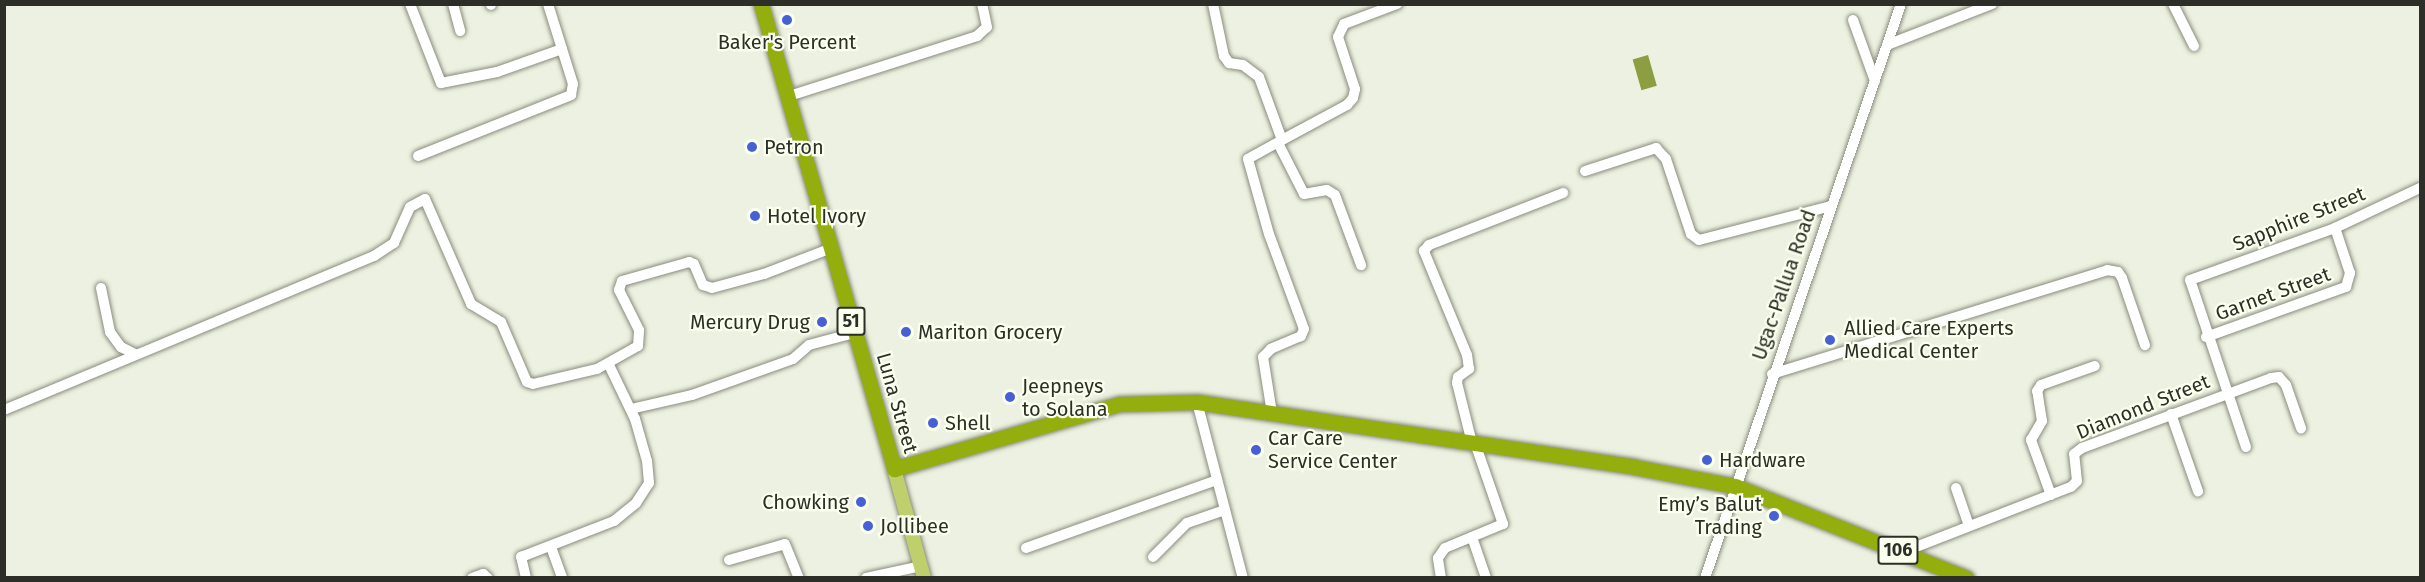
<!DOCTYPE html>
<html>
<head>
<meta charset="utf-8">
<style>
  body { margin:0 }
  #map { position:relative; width:2425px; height:582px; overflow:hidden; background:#edf1e1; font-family:"Fira Sans",sans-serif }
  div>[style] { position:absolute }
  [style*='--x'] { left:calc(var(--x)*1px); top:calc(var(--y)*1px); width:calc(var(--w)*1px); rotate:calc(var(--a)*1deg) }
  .water>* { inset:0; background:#8b9f42; transform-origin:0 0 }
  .roads { filter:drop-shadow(0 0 2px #888c7d) drop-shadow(0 0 2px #888c7d) }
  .minor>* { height:10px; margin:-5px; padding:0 5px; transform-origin:5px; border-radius:5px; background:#fff }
  .major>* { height:14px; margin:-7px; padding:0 7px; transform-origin:7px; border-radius:7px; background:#bfcf6e }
  .highway>* { height:15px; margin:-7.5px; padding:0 7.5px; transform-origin:7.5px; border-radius:7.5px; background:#94af0d }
  .dots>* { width:16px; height:16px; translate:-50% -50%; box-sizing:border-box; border:3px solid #faffee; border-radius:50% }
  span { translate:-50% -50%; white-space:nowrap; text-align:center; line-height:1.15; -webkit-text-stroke:4.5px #faffee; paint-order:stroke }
  .shield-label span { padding:2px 4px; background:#faffee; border:2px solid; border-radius:4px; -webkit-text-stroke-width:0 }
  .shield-label { font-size:18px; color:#2d2e28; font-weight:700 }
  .poi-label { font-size:20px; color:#2d2e28 }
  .left { translate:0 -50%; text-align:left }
  .right { translate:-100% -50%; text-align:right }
  .street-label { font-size:20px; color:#2d2e28 }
  .frame { position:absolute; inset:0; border:6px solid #2d2e28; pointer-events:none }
</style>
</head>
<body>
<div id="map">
  <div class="water">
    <div style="left:1648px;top:55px;width:32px;height:16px;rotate:74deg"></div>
  </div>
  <div class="roads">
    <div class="minor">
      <div style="--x:410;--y:4;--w:85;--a:68.6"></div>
      <div style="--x:441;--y:83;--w:57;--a:-11.1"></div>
      <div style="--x:497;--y:72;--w:69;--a:-19.5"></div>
      <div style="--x:453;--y:4;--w:28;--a:75"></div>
      <div style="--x:491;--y:4;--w:1;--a:90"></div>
      <div style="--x:1213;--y:4;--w:53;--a:78.1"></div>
      <div style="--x:1224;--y:56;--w:9;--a:54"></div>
      <div style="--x:1229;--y:63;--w:14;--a:8"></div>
      <div style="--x:1243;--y:65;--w:20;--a:37"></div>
      <div style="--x:1259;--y:77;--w:67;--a:69.9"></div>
      <div style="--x:1282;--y:140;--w:39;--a:151"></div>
      <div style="--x:1248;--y:159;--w:78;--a:74.4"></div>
      <div style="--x:1269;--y:234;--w:101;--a:69.8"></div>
      <div style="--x:1304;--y:329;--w:8;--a:113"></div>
      <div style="--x:1301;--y:336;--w:33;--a:157"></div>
      <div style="--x:1271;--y:349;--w:11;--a:135"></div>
      <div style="--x:1263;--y:357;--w:57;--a:80.9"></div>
      <div style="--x:2173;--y:4;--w:47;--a:63.4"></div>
      <div style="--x:1853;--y:20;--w:65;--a:70.2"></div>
      <div style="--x:1887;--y:45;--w:113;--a:-21.3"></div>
      <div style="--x:786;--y:97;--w:201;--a:-17.7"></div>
      <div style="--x:977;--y:36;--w:13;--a:-42"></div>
      <div style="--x:987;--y:27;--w:24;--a:-102"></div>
      <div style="--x:1282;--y:140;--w:74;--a:-28.3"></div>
      <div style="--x:1347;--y:105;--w:9;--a:-49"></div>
      <div style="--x:1353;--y:98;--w:9;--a:-77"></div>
      <div style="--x:1355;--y:89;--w:55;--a:-108.1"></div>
      <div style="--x:1338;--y:37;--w:14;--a:-65"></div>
      <div style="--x:1344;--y:24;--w:57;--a:-20.7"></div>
      <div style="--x:1278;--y:143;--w:57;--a:63"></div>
      <div style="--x:1304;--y:194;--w:23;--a:-10"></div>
      <div style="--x:1327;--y:190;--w:9;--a:32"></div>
      <div style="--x:1335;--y:195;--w:75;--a:69.6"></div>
      <div style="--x:418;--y:156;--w:165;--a:-21.7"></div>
      <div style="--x:571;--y:95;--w:11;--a:-80"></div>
      <div style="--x:573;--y:84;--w:84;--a:-107.4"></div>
      <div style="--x:1585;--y:171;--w:75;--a:-17.9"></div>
      <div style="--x:1656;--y:148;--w:15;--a:48"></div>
      <div style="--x:1666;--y:159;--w:79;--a:71.6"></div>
      <div style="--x:1691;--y:234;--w:10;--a:37"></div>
      <div style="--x:1699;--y:240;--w:136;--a:-14.4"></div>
      <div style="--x:101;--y:288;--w:45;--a:78.4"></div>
      <div style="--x:110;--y:332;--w:19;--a:54"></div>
      <div style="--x:121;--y:347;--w:16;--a:27"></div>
      <div style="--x:2206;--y:337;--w:149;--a:-19.7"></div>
      <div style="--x:2346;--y:287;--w:15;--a:-74"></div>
      <div style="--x:2350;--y:273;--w:47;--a:-108.4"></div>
      <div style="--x:1772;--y:374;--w:351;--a:-17.2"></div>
      <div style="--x:2107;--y:270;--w:11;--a:10"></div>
      <div style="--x:2118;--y:272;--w:7;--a:56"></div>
      <div style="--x:2122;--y:278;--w:71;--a:71.1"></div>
      <div style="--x:1197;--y:402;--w:182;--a:75.4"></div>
      <div style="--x:631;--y:409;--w:63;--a:-12.9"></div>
      <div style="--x:692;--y:395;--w:107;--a:-19.6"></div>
      <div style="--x:793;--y:359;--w:21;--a:-41"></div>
      <div style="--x:809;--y:345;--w:47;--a:-14.9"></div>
      <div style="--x:4;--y:410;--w:401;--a:-22.6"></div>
      <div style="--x:374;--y:256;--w:24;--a:-33"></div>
      <div style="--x:394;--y:243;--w:39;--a:-66"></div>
      <div style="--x:410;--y:207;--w:17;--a:-28"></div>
      <div style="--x:425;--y:199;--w:115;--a:66.3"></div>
      <div style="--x:471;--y:304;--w:35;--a:31"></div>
      <div style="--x:501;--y:322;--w:65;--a:66.6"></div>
      <div style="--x:527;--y:382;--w:6;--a:18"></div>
      <div style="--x:533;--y:384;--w:66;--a:-13.2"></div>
      <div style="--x:597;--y:369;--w:47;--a:-29.3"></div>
      <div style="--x:638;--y:346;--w:16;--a:-86"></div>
      <div style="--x:639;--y:330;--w:45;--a:-116.6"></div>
      <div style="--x:619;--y:290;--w:9;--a:-72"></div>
      <div style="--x:622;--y:281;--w:70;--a:-15.8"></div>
      <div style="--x:689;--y:262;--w:5;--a:22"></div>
      <div style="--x:694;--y:264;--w:23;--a:67"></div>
      <div style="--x:703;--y:285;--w:9;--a:18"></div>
      <div style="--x:712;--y:288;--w:54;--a:-15.1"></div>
      <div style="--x:764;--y:274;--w:70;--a:-21"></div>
      <div style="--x:2171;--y:414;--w:82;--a:70.7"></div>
      <div style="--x:1472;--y:443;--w:62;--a:-104"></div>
      <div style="--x:1457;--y:383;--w:6;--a:-81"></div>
      <div style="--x:1458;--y:377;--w:14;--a:-36"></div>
      <div style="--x:1469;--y:369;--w:14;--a:-98"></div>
      <div style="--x:1467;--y:355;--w:113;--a:-112.5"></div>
      <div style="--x:1424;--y:251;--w:8;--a:-50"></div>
      <div style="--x:1429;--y:245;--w:144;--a:-21.2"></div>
      <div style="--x:2246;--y:447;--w:176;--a:-108.5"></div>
      <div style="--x:2190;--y:280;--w:154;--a:-19.7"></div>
      <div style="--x:2335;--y:228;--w:94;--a:-25.2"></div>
      <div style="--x:1956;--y:488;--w:39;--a:71"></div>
      <div style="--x:2051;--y:495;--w:59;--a:-110"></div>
      <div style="--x:2031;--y:440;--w:22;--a:-60"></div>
      <div style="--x:2042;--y:421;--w:30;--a:-99"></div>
      <div style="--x:2037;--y:391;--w:7;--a:-56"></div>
      <div style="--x:2041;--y:385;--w:57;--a:-19.4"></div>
      <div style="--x:1472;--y:537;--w:43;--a:71.1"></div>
      <div style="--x:551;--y:547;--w:33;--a:70"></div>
      <div style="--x:1026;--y:548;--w:203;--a:-19.6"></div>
      <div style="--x:1903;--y:552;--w:180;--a:-21.2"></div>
      <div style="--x:2071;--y:487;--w:8;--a:-45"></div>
      <div style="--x:2077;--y:481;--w:27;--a:-96"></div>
      <div style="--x:2074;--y:454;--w:10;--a:-37"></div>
      <div style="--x:2082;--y:448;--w:202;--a:-20.3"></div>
      <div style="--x:2271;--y:378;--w:8;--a:-7"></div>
      <div style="--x:2279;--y:377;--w:11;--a:49"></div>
      <div style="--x:2286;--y:385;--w:46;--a:70.8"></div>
      <div style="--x:1153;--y:557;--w:48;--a:-45"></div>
      <div style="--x:1187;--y:523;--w:40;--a:-18.9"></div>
      <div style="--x:729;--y:560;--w:58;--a:-15.9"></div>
      <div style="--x:785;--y:544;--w:37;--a:68"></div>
      <div style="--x:472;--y:578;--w:12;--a:-20"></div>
      <div style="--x:483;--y:574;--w:6;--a:39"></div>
      <div style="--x:526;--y:578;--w:22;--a:-103"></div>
      <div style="--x:521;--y:557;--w:100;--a:-21.2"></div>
      <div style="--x:614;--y:521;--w:28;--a:-39"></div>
      <div style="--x:636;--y:503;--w:24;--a:-57"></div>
      <div style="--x:649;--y:483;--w:22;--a:-95"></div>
      <div style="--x:647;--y:461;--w:44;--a:-105.9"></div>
      <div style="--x:635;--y:419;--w:62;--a:-115.7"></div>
      <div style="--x:866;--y:578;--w:56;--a:-12.3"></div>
      <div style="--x:1441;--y:578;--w:20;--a:-99"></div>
      <div style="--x:1438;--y:558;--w:12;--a:-55"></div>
      <div style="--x:1445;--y:548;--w:63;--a:-22.5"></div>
      <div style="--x:1503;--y:524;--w:86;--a:-109.1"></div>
      <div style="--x:1705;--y:578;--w:607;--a:-71.15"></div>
    </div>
    <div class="major">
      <div style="--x:894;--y:469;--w:113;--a:74.6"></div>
    </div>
    <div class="highway">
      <div style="--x:761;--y:4;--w:484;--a:74"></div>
      <div style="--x:894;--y:469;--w:234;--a:-16.1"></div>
      <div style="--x:1119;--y:404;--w:78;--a:-1.5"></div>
      <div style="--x:1197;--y:402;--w:443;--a:8.4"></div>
      <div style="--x:1635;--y:467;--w:102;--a:10.8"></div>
      <div style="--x:1735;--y:486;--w:249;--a:21.7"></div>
    </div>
  </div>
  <div class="dots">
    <div style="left:787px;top:20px;background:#4761d5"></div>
    <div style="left:752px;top:147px;background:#4761d5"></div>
    <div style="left:755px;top:216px;background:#4761d5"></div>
    <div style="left:822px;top:322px;background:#4761d5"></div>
    <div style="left:906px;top:332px;background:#4761d5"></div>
    <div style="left:1830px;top:340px;background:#4761d5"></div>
    <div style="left:1010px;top:397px;background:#4761d5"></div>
    <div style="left:933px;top:423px;background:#4761d5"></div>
    <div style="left:1256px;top:450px;background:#4761d5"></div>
    <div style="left:1707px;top:460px;background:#4761d5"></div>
    <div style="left:861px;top:502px;background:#4761d5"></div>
    <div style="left:1774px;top:516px;background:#4761d5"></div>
    <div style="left:868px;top:526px;background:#4761d5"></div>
  </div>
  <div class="shield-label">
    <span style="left:851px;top:321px">51</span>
    <span style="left:1898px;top:550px">106</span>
  </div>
  <div class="poi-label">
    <span style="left:787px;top:42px">Baker's Percent</span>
    <span class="left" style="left:764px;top:147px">Petron</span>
    <span class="left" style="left:767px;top:216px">Hotel Ivory</span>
    <span class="right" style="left:810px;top:322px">Mercury Drug</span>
    <span class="left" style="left:1844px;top:340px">Allied Care Experts<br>Medical Center</span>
    <span class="left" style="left:918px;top:332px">Mariton Grocery</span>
    <span class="left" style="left:1022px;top:398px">Jeepneys<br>to Solana</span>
    <span class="left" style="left:945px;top:423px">Shell</span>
    <span class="left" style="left:1268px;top:450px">Car Care<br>Service Center</span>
    <span class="left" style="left:1719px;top:460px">Hardware</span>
    <span class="right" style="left:849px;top:502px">Chowking</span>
    <span class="right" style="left:1762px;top:516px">Emy’s Balut<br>Trading</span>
    <span class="left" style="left:880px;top:526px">Jollibee</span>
  </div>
  <div class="street-label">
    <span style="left:2299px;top:219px;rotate:-22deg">Sapphire Street</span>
    <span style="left:1784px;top:285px;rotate:-71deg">Ugac-Pallua Road</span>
    <span style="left:2273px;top:294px;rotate:-20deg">Garnet Street</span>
    <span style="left:897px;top:403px;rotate:74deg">Luna Street</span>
    <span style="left:2143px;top:407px;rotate:-22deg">Diamond Street</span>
  </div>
  <div class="frame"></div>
</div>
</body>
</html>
